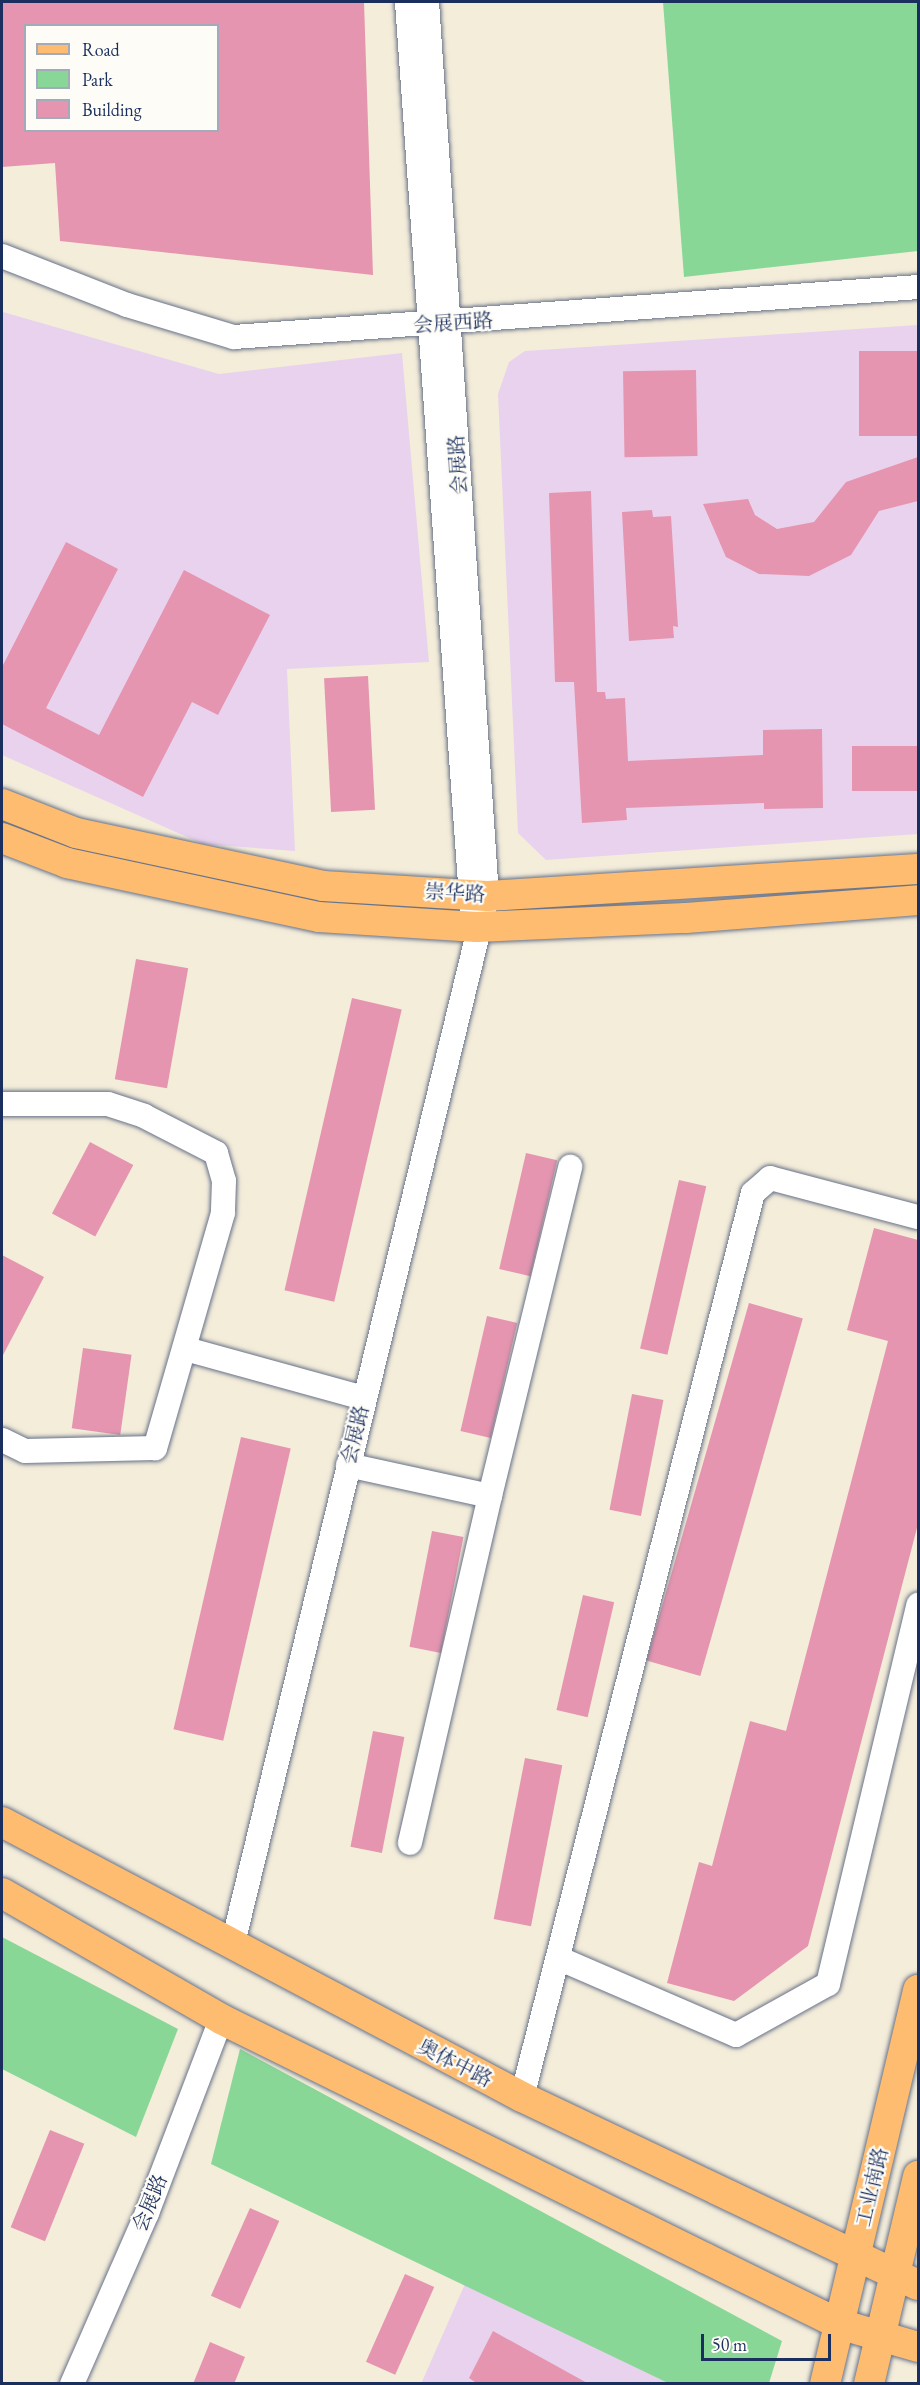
<!DOCTYPE html>
<html>
<head>
<meta charset="utf-8">
<style>
  body { margin:0 }
  #map { position:relative; width:920px; height:2385px; overflow:hidden; background:#f4edda; font-family:"EB Garamond","Noto Serif SC",serif }
  div>[style] { position:absolute }
  [style*='--x'] { left:calc(var(--x)*1px); top:calc(var(--y)*1px); width:calc(var(--w)*1px); rotate:calc(var(--a)*1deg) }
  .built>* { inset:0; background:#e9d2ee }
  .green>* { inset:0; background:#89d796 }
  .building>* { inset:0; background:#e595af; transform-origin:0 0 }
  .roads { filter:drop-shadow(0 0 2px #677289) drop-shadow(0 0 2px #677289) }
  .minor>* { height:24px; margin:-12px; padding:0 12px; transform-origin:12px; border-radius:12px; background:#fff }
  .major>* { height:30px; margin:-15px; padding:0 15px; transform-origin:15px; border-radius:15px; background:#fdbc70 }
  span { translate:-50% -50%; white-space:nowrap; text-align:center; line-height:1.15; -webkit-text-stroke:4.5px #fdfcf7; paint-order:stroke }
  .street-label { font-size:20px; color:#1b2f5e }
  .frame { position:absolute; inset:0; border:3px solid #1b2f5e; pointer-events:none }
  .legend { position:absolute; left:24px; top:24px; width:195px; height:108px; box-sizing:border-box; background:#fdfcf7; border:2px solid #a3aaba; margin:0; padding:8px 10px; list-style:none; font-size:18px; color:#1b2f5e }
  .legend li { display:flex; align-items:center; gap:12px; height:30px }
  .legend b { width:30px; border:2px solid #a3aaba }
  .scale { position:absolute; left:701px; top:2334px; width:130px; height:27px; box-sizing:border-box; border:3px solid #1b2f5e; border-top:0; padding-left:8px; font-size:18px; line-height:21px; white-space:nowrap; color:#1b2f5e; -webkit-text-stroke:4px #fdfcf7; paint-order:stroke }
</style>
</head>
<body>
<div id="map">
  <div class="built">
    <div style="clip-path:polygon(3px 312px,219px 374px,402px 353px,429px 662px,287px 669px,295px 851px,203px 844px,2px 755px)"></div>
    <div style="clip-path:polygon(918px 325px,918px 834px,546px 860px,518px 833px,498px 394px,509px 362px,525px 351px)"></div>
    <div style="clip-path:polygon(465px 2284px,670px 2384px,421px 2384px)"></div>
  </div>
  <div class="green">
    <div style="clip-path:polygon(663px 2px,918px 2px,918px 251px,684px 277px)"></div>
    <div style="clip-path:polygon(2px 1937px,178px 2029px,136px 2137px,2px 2069px)"></div>
    <div style="clip-path:polygon(240px 2049px,782px 2341px,769px 2383px,668px 2383px,211px 2164px)"></div>
  </div>
  <div class="building">
    <div style="clip-path:polygon(evenodd,2px 2px,364px 2px,373px 275px,60px 241px,55px 163px,2px 167px,2px 2px,26px 26px,218px 26px,218px 130px,26px 130px,26px 26px)"></div>
    <div style="left:918px;top:351px;width:85px;height:59px;rotate:90deg"></div>
    <div style="left:696px;top:370px;width:86px;height:73px;rotate:89deg"></div>
    <div style="clip-path:polygon(918px 457px,918px 501px,879px 511px,851px 555px,809px 576px,759px 574px,726px 557px,703px 504px,748px 499px,755px 515px,777px 529px,814px 522px,846px 482px)"></div>
    <div style="clip-path:polygon(591px 491px,597px 692px,605px 692px,606px 699px,625px 698px,628px 761px,763px 755px,763px 730px,822px 729px,823px 808px,764px 809px,764px 803px,626px 808px,627px 820px,582px 823px,574px 682px,555px 682px,549px 493px)"></div>
    <div style="clip-path:polygon(652px 510px,653px 517px,671px 516px,678px 627px,673px 626px,674px 638px,629px 641px,622px 512px)"></div>
    <div style="clip-path:polygon(66px 542px,118px 569px,46px 708px,99px 735px,184px 570px,270px 615px,218px 715px,192px 702px,143px 797px,2px 724px,2px 667px)"></div>
    <div style="left:368px;top:676px;width:134px;height:44px;rotate:87deg"></div>
    <div style="left:918px;top:746px;width:45px;height:66px;rotate:90deg"></div>
    <div style="left:136px;top:959px;width:53px;height:122px;rotate:10deg"></div>
    <div style="left:352px;top:998px;width:51px;height:300px;rotate:13deg"></div>
    <div style="left:90px;top:1142px;width:49px;height:81px;rotate:28deg"></div>
    <div style="left:526px;top:1153px;width:32px;height:119px;rotate:13deg"></div>
    <div style="left:679px;top:1180px;width:28px;height:173px;rotate:13deg"></div>
    <div style="clip-path:polygon(874px 1228px,918px 1240px,918px 1524px,808px 1946px,734px 2001px,667px 1983px,699px 1862px,712px 1866px,750px 1721px,786px 1731px,888px 1341px,847px 1330px)"></div>
    <div style="clip-path:polygon(2px 1255px,44px 1277px,2px 1357px)"></div>
    <div style="left:749px;top:1303px;width:56px;height:372px;rotate:16deg"></div>
    <div style="left:487px;top:1316px;width:31px;height:118px;rotate:13deg"></div>
    <div style="left:83px;top:1348px;width:49px;height:81px;rotate:8deg"></div>
    <div style="left:632px;top:1394px;width:32px;height:118px;rotate:11deg"></div>
    <div style="left:241px;top:1437px;width:51px;height:300px;rotate:13deg"></div>
    <div style="left:432px;top:1531px;width:32px;height:118px;rotate:11deg"></div>
    <div style="left:583px;top:1595px;width:32px;height:118px;rotate:13deg"></div>
    <div style="left:373px;top:1731px;width:32px;height:118px;rotate:11deg"></div>
    <div style="left:525px;top:1758px;width:38px;height:164px;rotate:11deg"></div>
    <div style="left:50px;top:2130px;width:37px;height:105px;rotate:22deg"></div>
    <div style="left:250px;top:2208px;width:32px;height:96px;rotate:24deg"></div>
    <div style="left:405px;top:2274px;width:32px;height:96px;rotate:24deg"></div>
    <div style="clip-path:polygon(493px 2331px,589px 2384px,478px 2384px,469px 2378px)"></div>
    <div style="clip-path:polygon(210px 2342px,245px 2357px,234px 2384px,193px 2384px)"></div>
  </div>
  <div class="roads">
    <div class="minor">
      <div style="--x:407;--y:2;--w:910;--a:85.91"></div>
      <div style="--x:2;--y:256;--w:134;--a:21.4"></div>
      <div style="--x:127;--y:305;--w:112;--a:16.7"></div>
      <div style="--x:234;--y:337;--w:686;--a:-4.18"></div>
      <div style="--x:2;--y:1104;--w:106;--a:0"></div>
      <div style="--x:108;--y:1104;--w:38;--a:18"></div>
      <div style="--x:144;--y:1116;--w:81;--a:27.2"></div>
      <div style="--x:216;--y:1153;--w:29;--a:74"></div>
      <div style="--x:224;--y:1181;--w:32;--a:92"></div>
      <div style="--x:223;--y:1213;--w:245;--a:106.1"></div>
      <div style="--x:155;--y:1448;--w:130;--a:178.7"></div>
      <div style="--x:25;--y:1451;--w:25;--a:-154"></div>
      <div style="--x:186;--y:1349;--w:185;--a:15.4"></div>
      <div style="--x:348;--y:1465;--w:145;--a:12.3"></div>
      <div style="--x:490;--y:1496;--w:356;--a:103"></div>
      <div style="--x:490;--y:1496;--w:339;--a:-76.3"></div>
      <div style="--x:233;--y:1943;--w:1077;--a:-76.36"></div>
      <div style="--x:487;--y:896;--w:896;--a:-93.84"></div>
      <div style="--x:558;--y:1958;--w:194;--a:23.4"></div>
      <div style="--x:736;--y:2035;--w:105;--a:-29"></div>
      <div style="--x:828;--y:1984;--w:390;--a:-76.6"></div>
      <div style="--x:522;--y:2097;--w:933;--a:-75.67"></div>
      <div style="--x:753;--y:1193;--w:23;--a:-41"></div>
      <div style="--x:770;--y:1178;--w:153;--a:14.8"></div>
      <div style="--x:72;--y:2384;--w:187;--a:-66.3"></div>
      <div style="--x:147;--y:2213;--w:208;--a:-69.1"></div>
    </div>
    <div class="major">
      <div style="--x:2;--y:804;--w:79;--a:21.4"></div>
      <div style="--x:76;--y:833;--w:253;--a:12.1"></div>
      <div style="--x:323;--y:886;--w:164;--a:3.5"></div>
      <div style="--x:487;--y:896;--w:432;--a:-3.6"></div>
      <div style="--x:2;--y:838;--w:70;--a:21"></div>
      <div style="--x:67;--y:863;--w:258;--a:12.1"></div>
      <div style="--x:319;--y:917;--w:158;--a:3.6"></div>
      <div style="--x:477;--y:927;--w:209;--a:-2.5"></div>
      <div style="--x:686;--y:918;--w:233;--a:-4.4"></div>
      <div style="--x:2;--y:1822;--w:588;--a:27.87"></div>
      <div style="--x:522;--y:2097;--w:438;--a:25.4"></div>
      <div style="--x:2;--y:1893;--w:253;--a:29.9"></div>
      <div style="--x:221;--y:2019;--w:540;--a:26.28"></div>
      <div style="--x:705;--y:2258;--w:149;--a:26.2"></div>
      <div style="--x:839;--y:2324;--w:82;--a:16.2"></div>
      <div style="--x:825;--y:2384;--w:405;--a:-76.7"></div>
      <div style="--x:869;--y:2384;--w:214;--a:-76.7"></div>
    </div>
  </div>
  <div class="street-label">
    <span style="left:453px;top:323px;rotate:-4deg">会展西路</span>
    <span style="left:458px;top:465px;rotate:-94deg">会展路</span>
    <span style="left:455px;top:893px;rotate:3deg">崇华路</span>
    <span style="left:355px;top:1435px;rotate:-77deg">会展路</span>
    <span style="left:455px;top:2063px;rotate:27deg">奥体中路</span>
    <span style="left:872px;top:2187px;rotate:-77deg">工业南路</span>
    <span style="left:150px;top:2203px;rotate:-68deg">会展路</span>
  </div>
  <div class="frame"></div>
  <ul class="legend">
  <li><b style="height:8px;background:#fdbc70"></b>Road</li>
  <li><b style="height:16px;background:#89d796"></b>Park</li>
  <li><b style="height:16px;background:#e595af"></b>Building</li>
  </ul>
  <div class="scale">50 m</div>
</div>
</body>
</html>
